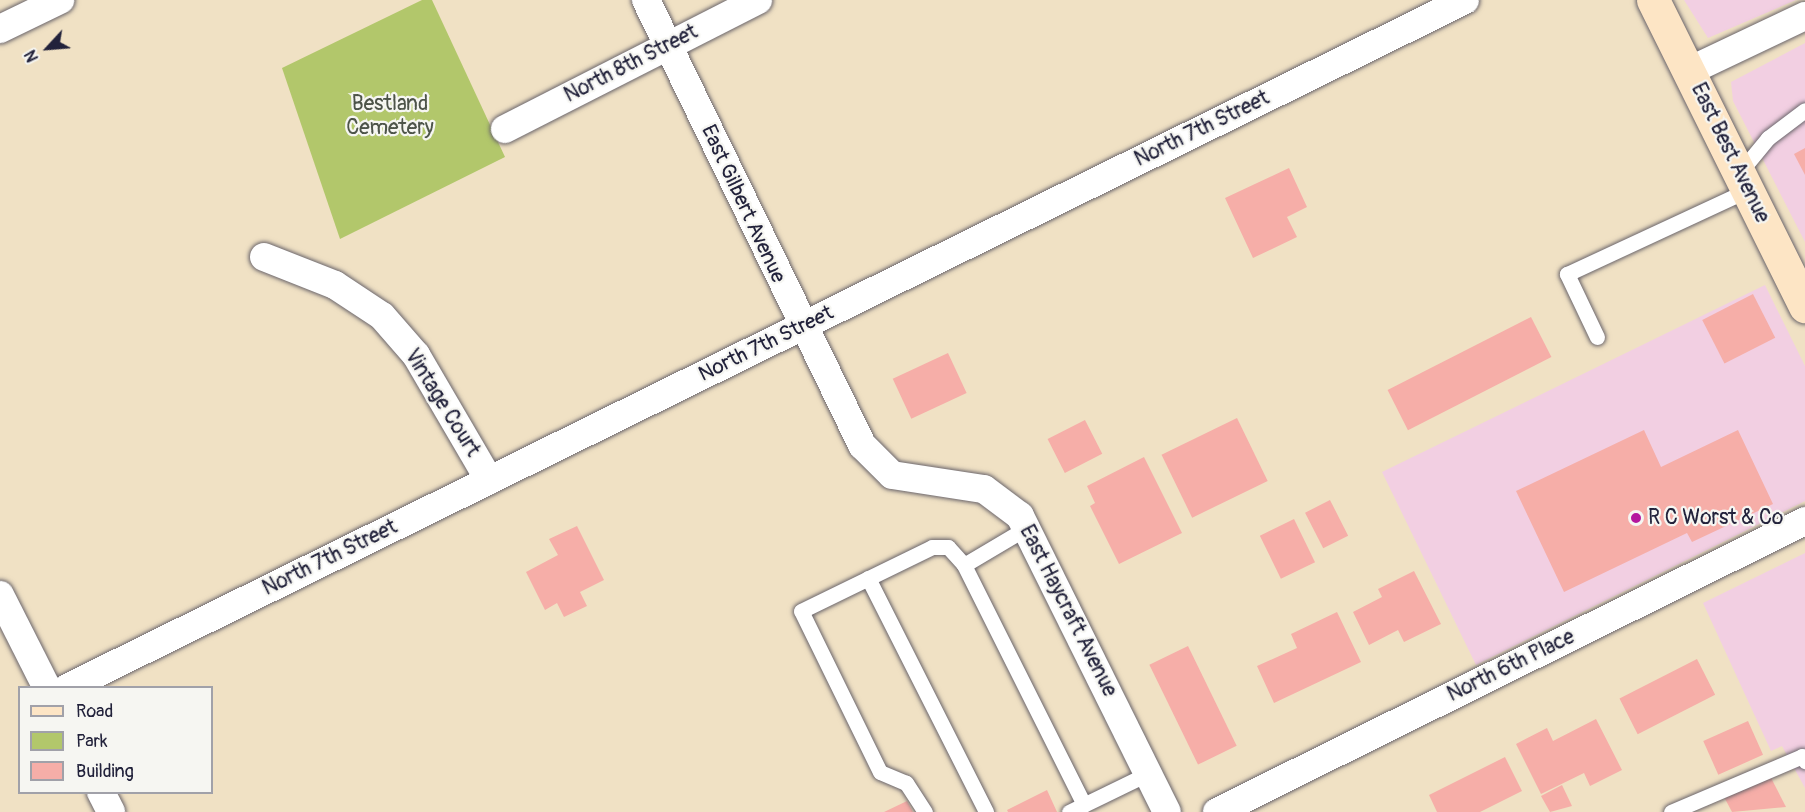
<!DOCTYPE html>
<html>
<head>
<meta charset="utf-8">
<style>
  body { margin:0 }
  #map { position:relative; width:1805px; height:812px; overflow:hidden; background:#f0e1c4; font-family:Pangolin,sans-serif }
  div>[style] { position:absolute }
  [style*='--x'] { left:calc(var(--x)*1px); top:calc(var(--y)*1px); width:calc(var(--w)*1px); rotate:calc(var(--a)*1deg) }
  .built>* { inset:0; background:#f2cfe2 }
  .green>* { inset:0; background:#b2c76b }
  .building>* { inset:0; background:#f6aea8; transform-origin:0 0 }
  .roads { filter:drop-shadow(0 0 2px #6a656b) drop-shadow(0 0 2px #6a656b) }
  .lane>* { height:15px; margin:-7.5px; padding:0 7.5px; transform-origin:7.5px; border-radius:7.5px; background:#fff }
  .street>* { height:28px; margin:-14px; padding:0 14px; transform-origin:14px; border-radius:14px; background:#fff }
  .secondary>* { height:33px; margin:-16.5px; padding:0 16.5px; transform-origin:16.5px; border-radius:16.5px; background:#fde5c5 }
  .dots>* { width:16px; height:16px; translate:-50% -50%; box-sizing:border-box; border:3px solid #f6f6f2; border-radius:50% }
  span { translate:-50% -50%; white-space:nowrap; text-align:center; line-height:1.15; -webkit-text-stroke:4.5px #f6f6f2; paint-order:stroke }
  .street-label { font-size:21px; color:#22223b }
  .park-label { font-size:21px; color:#4d5449 }
  .poi-label { font-size:21px; color:#22223b }
  .left { translate:0 -50%; text-align:left }
  .legend { position:absolute; left:18px; top:686px; width:195px; height:108px; box-sizing:border-box; background:#f6f6f2; border:2px solid #a1a1a9; margin:0; padding:8px 10px; list-style:none; font-size:18px; color:#22223b }
  .legend li { display:flex; align-items:center; gap:12px; height:30px }
  .legend b { width:30px; border:2px solid #a1a1a9 }
  .north { position:absolute; left:18px; top:18px; width:60px; height:60px; -webkit-text-stroke:4px #f6f6f2; paint-order:stroke; rotate:244deg; font-size:16px; font-weight:700; line-height:24px; text-align:center; color:#22223b }
  .north::after { content:''; display:block; margin:auto; width:21px; height:27px; background:#22223b; clip-path:polygon(50% 0,100% 100%,50% 72%,0 100%) }
</style>
</head>
<body>
<div id="map">
  <div class="built">
    <div style="clip-path:polygon(1684px 0,1796px 0,1708px 38px)"></div>
    <div style="clip-path:polygon(1805px 43px,1805px 242px,1733px 101px,1731px 82px)"></div>
    <div style="clip-path:polygon(1765px 285px,1805px 366px,1805px 501px,1476px 665px,1382px 472px)"></div>
    <div style="clip-path:polygon(1805px 553px,1805px 788px,1782px 746px,1771px 751px,1703px 603px)"></div>
  </div>
  <div class="green">
    <div style="clip-path:polygon(422px 0,432px 0,505px 157px,340px 239px,282px 68px)"></div>
  </div>
  <div class="building">
    <div style="clip-path:polygon(1805px 148px,1805px 175px,1794px 154px)"></div>
    <div style="clip-path:polygon(1289px 168px,1307px 207px,1287px 217px,1297px 237px,1253px 258px,1225px 198px)"></div>
    <div style="left:1753px;top:294px;width:49px;height:57px;rotate:63deg"></div>
    <div style="left:1531px;top:317px;width:45px;height:161px;rotate:63deg"></div>
    <div style="left:948px;top:353px;width:44px;height:61px;rotate:65deg"></div>
    <div style="left:1237px;top:418px;width:70px;height:84px;rotate:64deg"></div>
    <div style="left:1085px;top:420px;width:38px;height:42px;rotate:63deg"></div>
    <div style="clip-path:polygon(1644px 430px,1661px 467px,1738px 430px,1773px 504px,1692px 542px,1687px 533px,1564px 592px,1516px 491px)"></div>
    <div style="clip-path:polygon(1144px 457px,1182px 533px,1119px 564px,1090px 506px,1095px 503px,1087px 486px)"></div>
    <div style="left:1330px;top:500px;width:40px;height:28px;rotate:63deg"></div>
    <div style="left:1294px;top:519px;width:48px;height:38px;rotate:64deg"></div>
    <div style="clip-path:polygon(577px 526px,604px 580px,580px 592px,587px 606px,564px 617px,557px 603px,545px 610px,526px 572px,558px 555px,549px 539px)"></div>
    <div style="clip-path:polygon(1414px 571px,1441px 624px,1404px 642px,1398px 630px,1369px 645px,1353px 612px,1382px 597px,1378px 589px)"></div>
    <div style="clip-path:polygon(1337px 612px,1361px 662px,1274px 703px,1257px 666px,1297px 648px,1291px 634px)"></div>
    <div style="left:1188px;top:646px;width:111px;height:43px;rotate:64deg"></div>
    <div style="left:1697px;top:659px;width:40px;height:87px;rotate:63deg"></div>
    <div style="clip-path:polygon(1596px 719px,1622px 770px,1590px 786px,1584px 773px,1541px 794px,1516px 744px,1547px 728px,1553px 741px)"></div>
    <div style="left:1748px;top:721px;width:37px;height:49px;rotate:66deg"></div>
    <div style="clip-path:polygon(1505px 757px,1522px 791px,1480px 812px,1437px 812px,1429px 795px)"></div>
    <div style="clip-path:polygon(1768px 772px,1786px 807px,1732px 812px,1723px 795px)"></div>
    <div style="clip-path:polygon(1562px 785px,1572px 806px,1550px 812px,1541px 796px)"></div>
    <div style="clip-path:polygon(1047px 790px,1057px 812px,1008px 812px,1007px 810px)"></div>
    <div style="clip-path:polygon(907px 801px,913px 812px,884px 812px)"></div>
  </div>
  <div class="roads">
    <div class="lane">
      <div style="--x:1740;--y:172;--w:44;--a:-50.5"></div>
      <div style="--x:1768;--y:138;--w:46;--a:-37.1"></div>
      <div style="--x:1597;--y:337;--w:70;--a:-115.5"></div>
      <div style="--x:1567;--y:274;--w:200;--a:-24.9"></div>
      <div style="--x:964;--y:565;--w:268;--a:63.4"></div>
      <div style="--x:868;--y:578;--w:262;--a:63.2"></div>
      <div style="--x:925;--y:812;--w:35;--a:-123"></div>
      <div style="--x:906;--y:783;--w:28;--a:-157"></div>
      <div style="--x:880;--y:772;--w:179;--a:-116.1"></div>
      <div style="--x:801;--y:611;--w:146;--a:-26"></div>
      <div style="--x:932;--y:547;--w:16;--a:0"></div>
      <div style="--x:948;--y:547;--w:24;--a:48"></div>
      <div style="--x:964;--y:565;--w:74;--a:-30.7"></div>
      <div style="--x:1069;--y:812;--w:89;--a:-26"></div>
      <div style="--x:1671;--y:812;--w:142;--a:-23.1"></div>
      <div style="--x:1802;--y:756;--w:6;--a:59"></div>
    </div>
    <div class="street">
      <div style="--x:646;--y:0;--w:495;--a:64.1"></div>
      <div style="--x:862;--y:445;--w:42;--a:45"></div>
      <div style="--x:892;--y:475;--w:93;--a:8.7"></div>
      <div style="--x:984;--y:489;--w:45;--a:36.9"></div>
      <div style="--x:1020;--y:516;--w:330;--a:63.6"></div>
      <div style="--x:0;--y:29;--w:67;--a:-25.8"></div>
      <div style="--x:1689;--y:71;--w:128;--a:-25.4"></div>
      <div style="--x:505;--y:129;--w:284;--a:-27"></div>
      <div style="--x:264;--y:257;--w:76;--a:21.5"></div>
      <div style="--x:335;--y:285;--w:56;--a:33.4"></div>
      <div style="--x:382;--y:316;--w:52;--a:48.9"></div>
      <div style="--x:416;--y:355;--w:145;--a:59.7"></div>
      <div style="--x:0;--y:595;--w:104;--a:63.2"></div>
      <div style="--x:67;--y:688;--w:1558;--a:-26.2"></div>
      <div style="--x:101;--y:792;--w:22;--a:63"></div>
      <div style="--x:1217;--y:812;--w:656;--a:-26.33"></div>
    </div>
    <div class="secondary">
      <div style="--x:1653;--y:0;--w:342;--a:63.6"></div>
    </div>
  </div>
  <div class="dots">
    <div style="left:1636px;top:518px;background:#b5179e"></div>
  </div>
  <div class="street-label">
    <span style="left:631px;top:64px;rotate:-27deg">North 8th Street</span>
    <span style="left:1202px;top:129px;rotate:-26deg">North 7th Street</span>
    <span style="left:1730px;top:153px;rotate:64deg">East Best Avenue</span>
    <span style="left:743px;top:204px;rotate:65deg">East Gilbert Avenue</span>
    <span style="left:766px;top:344px;rotate:-26deg">North 7th Street</span>
    <span style="left:442px;top:403px;rotate:58deg">Vintage Court</span>
    <span style="left:330px;top:558px;rotate:-26deg">North 7th Street</span>
    <span style="left:1068px;top:611px;rotate:63deg">East Haycraft Avenue</span>
    <span style="left:1511px;top:666px;rotate:-26deg">North 6th Place</span>
  </div>
  <div class="park-label">
    <span style="left:390px;top:116px">Bestland<br>Cemetery</span>
  </div>
  <div class="poi-label">
    <span class="left" style="left:1648px;top:518px">R C Worst &amp; Co</span>
  </div>
  <ul class="legend">
  <li><b style="height:8px;background:#fde5c5"></b>Road</li>
  <li><b style="height:16px;background:#b2c76b"></b>Park</li>
  <li><b style="height:16px;background:#f6aea8"></b>Building</li>
  </ul>
  <div class="north">N</div>
</div>
</body>
</html>
